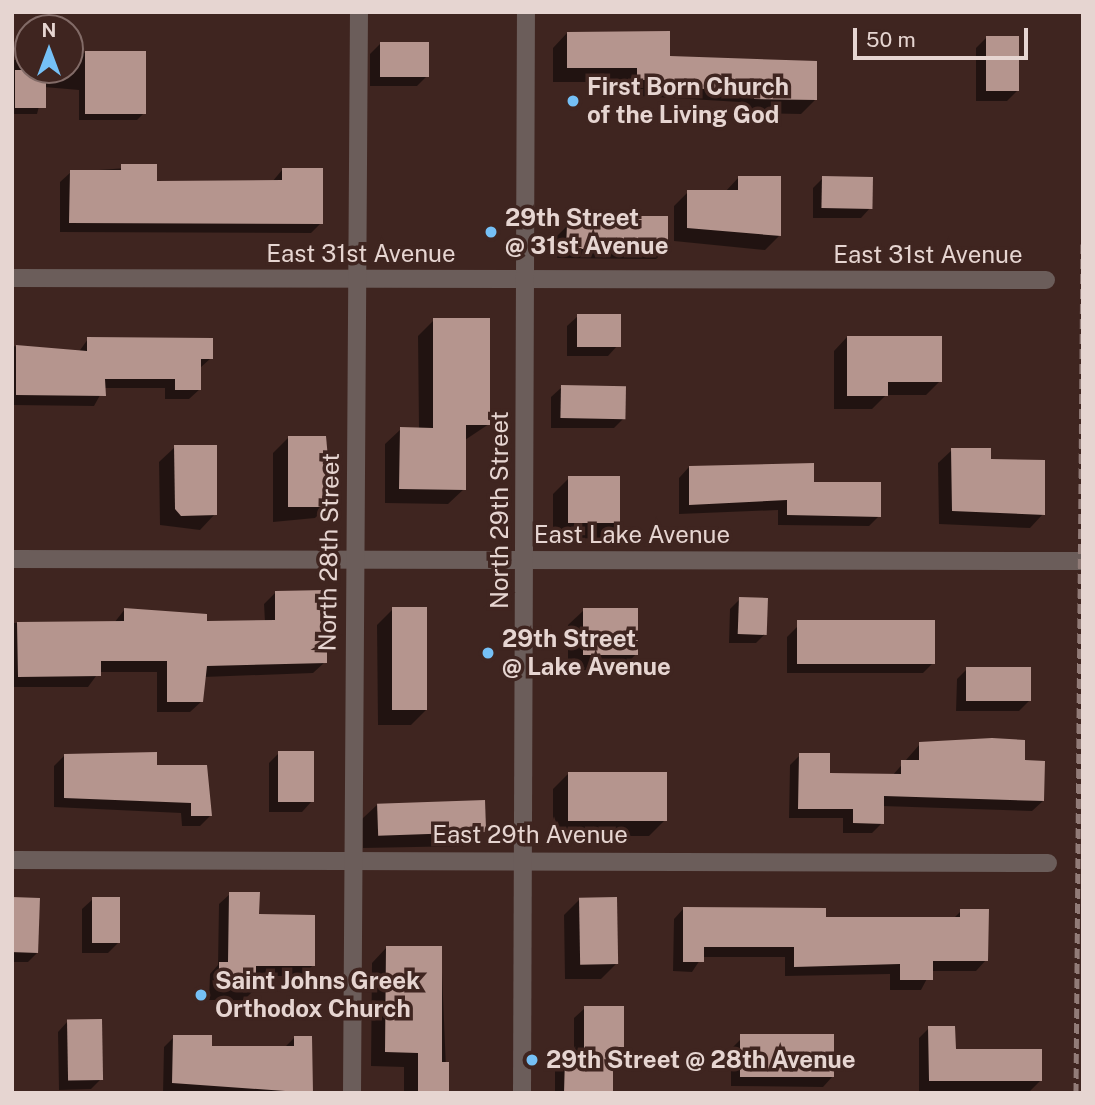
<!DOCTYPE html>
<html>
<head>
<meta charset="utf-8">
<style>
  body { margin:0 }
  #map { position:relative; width:1095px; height:1105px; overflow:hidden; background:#3f2520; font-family:"Public Sans",sans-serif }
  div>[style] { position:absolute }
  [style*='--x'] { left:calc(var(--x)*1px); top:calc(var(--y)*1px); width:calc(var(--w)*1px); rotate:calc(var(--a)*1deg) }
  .shadow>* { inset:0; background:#0007 }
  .building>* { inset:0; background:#b5958e; transform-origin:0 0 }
  .minor>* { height:18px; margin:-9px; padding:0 9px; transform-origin:9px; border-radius:9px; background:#6b5d5a }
  .rail>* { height:5px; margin-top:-2.5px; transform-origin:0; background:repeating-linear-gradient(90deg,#927c78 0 10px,transparent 0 15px) }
  .dots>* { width:19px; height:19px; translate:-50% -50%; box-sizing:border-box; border:4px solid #3f2520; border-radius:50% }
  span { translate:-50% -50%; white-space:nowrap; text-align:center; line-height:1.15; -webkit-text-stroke:7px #3f2520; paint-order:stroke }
  .poi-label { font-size:24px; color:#e6d5d1; font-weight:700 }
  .left { translate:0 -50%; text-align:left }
  .street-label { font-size:24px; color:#e6d5d1 }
  .frame { position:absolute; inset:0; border:14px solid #e6d5d1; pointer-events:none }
  .north { position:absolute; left:14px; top:14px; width:70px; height:70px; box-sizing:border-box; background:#3f2520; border:2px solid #826b67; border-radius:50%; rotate:0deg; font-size:19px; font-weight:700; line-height:28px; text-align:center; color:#e6d5d1 }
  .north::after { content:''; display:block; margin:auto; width:24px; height:32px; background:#75c0f6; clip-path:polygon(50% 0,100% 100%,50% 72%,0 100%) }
  .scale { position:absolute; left:853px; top:28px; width:175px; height:32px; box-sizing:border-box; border:4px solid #e6d5d1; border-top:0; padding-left:9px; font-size:21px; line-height:24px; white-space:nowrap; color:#e6d5d1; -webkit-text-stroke:5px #3f2520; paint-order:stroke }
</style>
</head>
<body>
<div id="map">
  <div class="shadow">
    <div style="clip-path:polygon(567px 33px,669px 57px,816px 99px,801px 114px,740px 113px,740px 102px,623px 95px,623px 82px,553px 82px,553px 48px)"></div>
    <div style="clip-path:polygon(986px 38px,1017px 91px,1007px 101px,976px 101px,976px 48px)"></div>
    <div style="clip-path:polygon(380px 44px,427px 76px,417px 86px,370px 86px,370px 54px)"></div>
    <div style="clip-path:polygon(86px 52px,144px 113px,137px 120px,79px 120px,79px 90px,44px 87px,37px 114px,12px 114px,12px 60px,28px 60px,28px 70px,70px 70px,70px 61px)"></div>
    <div style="clip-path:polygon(155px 166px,155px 183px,272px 182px,282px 170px,321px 223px,311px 233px,60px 232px,60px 182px,71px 172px)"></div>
    <div style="clip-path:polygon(739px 177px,779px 236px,765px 250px,674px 241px,674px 206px,688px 192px,725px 192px)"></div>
    <div style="clip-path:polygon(823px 178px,871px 207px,861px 218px,813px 218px,813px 188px)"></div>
    <div style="clip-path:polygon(636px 218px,667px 249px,656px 259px,557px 258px,557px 236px,567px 226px,628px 226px)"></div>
    <div style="clip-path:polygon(578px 316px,618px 345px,608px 356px,567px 356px,567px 326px)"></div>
    <div style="clip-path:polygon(434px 320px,489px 424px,465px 440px,464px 489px,448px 504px,385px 503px,385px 444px,401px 429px,419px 429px,418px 336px)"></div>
    <div style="clip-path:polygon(847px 337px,940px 381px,926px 395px,886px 395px,872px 409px,834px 409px,834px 351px)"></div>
    <div style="clip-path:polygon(88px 339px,211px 358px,200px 368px,200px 389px,189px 399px,165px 399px,165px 388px,104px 388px,94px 406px,12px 405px,12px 346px,78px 353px)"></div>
    <div style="clip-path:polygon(562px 387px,624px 418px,614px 428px,551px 428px,551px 397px)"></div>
    <div style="clip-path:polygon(288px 438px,331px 502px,315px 518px,273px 522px,273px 453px)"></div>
    <div style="clip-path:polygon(175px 447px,215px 514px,200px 530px,160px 525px,159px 462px)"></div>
    <div style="clip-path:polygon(952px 450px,1043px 514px,1030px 528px,939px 524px,938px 463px)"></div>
    <div style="clip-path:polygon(689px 467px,812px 483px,879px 516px,869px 526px,778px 525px,778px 510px,679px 514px,679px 478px)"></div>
    <div style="clip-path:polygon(569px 478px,618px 523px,603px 538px,553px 539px,553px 494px)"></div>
    <div style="clip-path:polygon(276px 592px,325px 662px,313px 673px,204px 677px,202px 701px,190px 712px,157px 712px,157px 672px,99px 672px,88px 687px,12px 687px,12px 623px,114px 623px,125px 609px,206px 623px,265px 622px,264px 604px)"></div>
    <div style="clip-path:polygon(740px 599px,766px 633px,756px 643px,729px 643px,730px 609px)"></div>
    <div style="clip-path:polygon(393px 609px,427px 709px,411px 725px,378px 725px,377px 625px)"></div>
    <div style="clip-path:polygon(584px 610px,636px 654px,621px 670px,568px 670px,568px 625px)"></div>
    <div style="clip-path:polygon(797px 627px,933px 663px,923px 673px,787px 673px,787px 637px)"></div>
    <div style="clip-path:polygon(967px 669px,1029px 701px,1019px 711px,956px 711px,957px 679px)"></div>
    <div style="clip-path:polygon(920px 744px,1023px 762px,1043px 801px,1032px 811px,882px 806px,882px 823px,872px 833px,843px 833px,843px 818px,789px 818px,790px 765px,800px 755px,828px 775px,892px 776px)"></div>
    <div style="clip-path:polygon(279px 753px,312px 801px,302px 812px,269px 812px,269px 763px)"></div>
    <div style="clip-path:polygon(64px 756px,156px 767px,210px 816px,200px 826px,182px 826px,181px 813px,54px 807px,54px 766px)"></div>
    <div style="clip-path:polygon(569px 773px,665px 820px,649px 836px,553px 836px,553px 789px)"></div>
    <div style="clip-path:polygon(378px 804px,484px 831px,468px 846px,363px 848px,362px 819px)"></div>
    <div style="clip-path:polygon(230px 894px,258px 916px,313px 965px,303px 976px,255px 976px,255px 989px,244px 1000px,209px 1000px,210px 974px,218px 965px,219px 904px)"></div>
    <div style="clip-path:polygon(12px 899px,38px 952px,28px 962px,12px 962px)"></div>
    <div style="clip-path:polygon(93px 899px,118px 943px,108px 953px,82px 953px,82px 909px)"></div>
    <div style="clip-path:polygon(580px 899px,616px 964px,601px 979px,565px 979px,564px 915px)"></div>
    <div style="clip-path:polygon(684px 908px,824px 918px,953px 919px,961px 911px,986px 960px,976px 971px,931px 971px,921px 990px,890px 990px,890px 974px,785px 976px,785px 957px,702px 957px,692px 972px,673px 971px,674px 919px)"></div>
    <div style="clip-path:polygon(386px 948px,441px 948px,447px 1093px,404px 1093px,404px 1067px,371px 1066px,372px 963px)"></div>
    <div style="clip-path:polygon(585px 1008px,622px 1046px,612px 1056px,611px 1093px,555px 1093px,555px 1069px,574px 1059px,574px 1018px)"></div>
    <div style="clip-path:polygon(68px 1021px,101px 1079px,91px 1089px,59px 1090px,58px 1032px)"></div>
    <div style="clip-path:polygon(929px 1028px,954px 1051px,1040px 1081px,1030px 1091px,919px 1091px,919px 1038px)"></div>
    <div style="clip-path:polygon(174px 1037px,210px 1048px,285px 1047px,294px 1038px,311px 1093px,163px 1093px,164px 1047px)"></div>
    <div style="clip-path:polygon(741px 1039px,833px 1076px,823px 1087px,731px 1086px,731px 1049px)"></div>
  </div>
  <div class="building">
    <div style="clip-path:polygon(670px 31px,670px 56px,817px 61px,817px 100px,754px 99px,754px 88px,697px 89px,697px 80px,637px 80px,637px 68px,567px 68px,567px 32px)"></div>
    <div style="left:986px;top:36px;width:33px;height:55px"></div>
    <div style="left:380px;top:42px;width:49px;height:35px"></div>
    <div style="left:85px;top:51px;width:61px;height:63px"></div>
    <div style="left:15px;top:70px;width:31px;height:38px"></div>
    <div style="clip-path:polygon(121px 164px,157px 164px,157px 181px,282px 180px,282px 168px,323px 168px,323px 224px,69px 223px,70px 170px,121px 170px)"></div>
    <div style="clip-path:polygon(738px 176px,781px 176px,781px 236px,687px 228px,687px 190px,738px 190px)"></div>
    <div style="left:822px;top:176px;width:51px;height:32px;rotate:1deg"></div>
    <div style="clip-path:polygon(636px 216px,668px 216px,668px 249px,566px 249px,567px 224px,636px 225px)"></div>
    <div style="left:577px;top:314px;width:44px;height:33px"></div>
    <div style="clip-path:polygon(433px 318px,490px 318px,490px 425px,466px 425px,466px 490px,399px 489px,400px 427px,433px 428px)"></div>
    <div style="clip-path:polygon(847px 336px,942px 336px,942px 382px,888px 382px,888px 396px,847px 396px)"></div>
    <div style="clip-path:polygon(87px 337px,213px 338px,213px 359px,201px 359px,201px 390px,175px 390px,175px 379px,105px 379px,106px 396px,16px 395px,16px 345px,87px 351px)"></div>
    <div style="left:561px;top:385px;width:65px;height:33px;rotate:1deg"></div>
    <div style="clip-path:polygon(288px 436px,326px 436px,332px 503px,326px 507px,288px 507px)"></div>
    <div style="clip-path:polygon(174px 445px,217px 445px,217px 515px,181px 516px,175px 509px)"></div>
    <div style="clip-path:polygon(951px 448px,991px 448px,991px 459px,1045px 460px,1045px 515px,952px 511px)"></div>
    <div style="clip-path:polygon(814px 463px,814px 482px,881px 482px,881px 517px,787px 515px,787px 500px,689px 505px,689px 466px)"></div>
    <div style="left:620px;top:476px;width:47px;height:52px;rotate:90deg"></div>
    <div style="clip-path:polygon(327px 590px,327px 663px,207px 666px,203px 702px,167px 702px,167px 661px,101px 661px,101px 676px,18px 677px,17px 622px,124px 621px,124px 608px,207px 614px,207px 621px,275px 620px,275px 591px)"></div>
    <div style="left:739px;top:597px;width:29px;height:37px;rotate:2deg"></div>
    <div style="left:392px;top:607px;width:35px;height:103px"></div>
    <div style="left:583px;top:608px;width:55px;height:47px"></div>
    <div style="left:935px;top:620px;width:44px;height:138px;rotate:90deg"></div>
    <div style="left:966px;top:667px;width:65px;height:34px"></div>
    <div style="clip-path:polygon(992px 738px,1025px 740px,1025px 760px,1045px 761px,1044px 801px,884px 796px,884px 824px,853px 823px,853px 809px,798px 809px,799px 753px,830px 753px,830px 773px,901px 774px,901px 760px,919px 760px,919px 742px)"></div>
    <div style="left:278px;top:751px;width:36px;height:51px"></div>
    <div style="clip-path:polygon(157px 752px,157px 765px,207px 765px,212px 816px,191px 816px,191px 803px,64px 798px,64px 754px)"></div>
    <div style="left:568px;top:772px;width:99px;height:49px"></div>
    <div style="left:485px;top:800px;width:32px;height:108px;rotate:88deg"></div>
    <div style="clip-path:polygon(229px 892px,260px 892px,259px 914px,315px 915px,315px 966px,256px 966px,256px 990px,219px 990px,219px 962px,228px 962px)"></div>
    <div style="left:12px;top:897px;width:28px;height:55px;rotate:2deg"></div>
    <div style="left:92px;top:897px;width:28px;height:46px"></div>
    <div style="left:617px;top:897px;width:67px;height:38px;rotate:89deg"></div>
    <div style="clip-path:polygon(683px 907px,826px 908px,826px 917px,960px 917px,960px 909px,989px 909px,988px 961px,933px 961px,933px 980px,900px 980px,900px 964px,794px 967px,794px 947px,704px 947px,704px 962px,683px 962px)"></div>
    <div style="clip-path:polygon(386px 946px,442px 946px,442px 1062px,449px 1062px,449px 1093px,418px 1093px,418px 1053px,385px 1052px)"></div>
    <div style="clip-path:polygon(584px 1006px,624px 1006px,624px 1047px,613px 1047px,613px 1093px,564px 1093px,565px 1057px,584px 1057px)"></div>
    <div style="left:102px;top:1019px;width:61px;height:35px;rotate:89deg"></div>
    <div style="clip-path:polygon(928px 1026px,955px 1026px,956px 1049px,1042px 1049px,1042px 1081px,929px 1081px)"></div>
    <div style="left:834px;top:1034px;width:43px;height:94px;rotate:90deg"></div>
    <div style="clip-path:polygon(173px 1035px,212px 1035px,212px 1046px,294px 1046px,294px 1036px,312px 1036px,313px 1093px,172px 1083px)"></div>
  </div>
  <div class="minor">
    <div style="--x:12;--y:278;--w:1034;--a:0.11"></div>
    <div style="--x:12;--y:559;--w:1071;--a:0.11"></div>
    <div style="--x:12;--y:860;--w:1036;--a:0.17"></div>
    <div style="--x:352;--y:1093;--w:1081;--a:-89.63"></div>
    <div style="--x:522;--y:1093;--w:1081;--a:-89.79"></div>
  </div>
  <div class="rail">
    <div style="--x:1076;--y:1093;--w:849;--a:-89.53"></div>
  </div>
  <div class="dots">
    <div style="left:573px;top:101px;background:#75c0f6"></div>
    <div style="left:491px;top:232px;background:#75c0f6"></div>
    <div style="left:488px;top:653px;background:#75c0f6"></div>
    <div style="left:201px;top:995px;background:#75c0f6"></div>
    <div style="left:532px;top:1060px;background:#75c0f6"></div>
  </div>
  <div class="poi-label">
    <span class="left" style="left:587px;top:101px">First Born Church<br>of the Living God</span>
    <span class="left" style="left:505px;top:232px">29th Street<br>@ 31st Avenue</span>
    <span class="left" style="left:502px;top:653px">29th Street<br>@ Lake Avenue</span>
    <span class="left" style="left:215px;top:995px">Saint Johns Greek<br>Orthodox Church</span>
    <span class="left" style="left:546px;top:1060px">29th Street @ 28th Avenue</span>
  </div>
  <div class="street-label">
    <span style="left:361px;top:254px">East 31st Avenue</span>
    <span style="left:928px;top:255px">East 31st Avenue</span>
    <span style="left:500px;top:510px;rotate:-90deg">North 29th Street</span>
    <span style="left:632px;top:535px">East Lake Avenue</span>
    <span style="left:329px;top:552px;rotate:-89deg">North 28th Street</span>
    <span style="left:530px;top:835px">East 29th Avenue</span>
  </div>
  <div class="frame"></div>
  <div class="north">N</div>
  <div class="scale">50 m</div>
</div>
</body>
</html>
